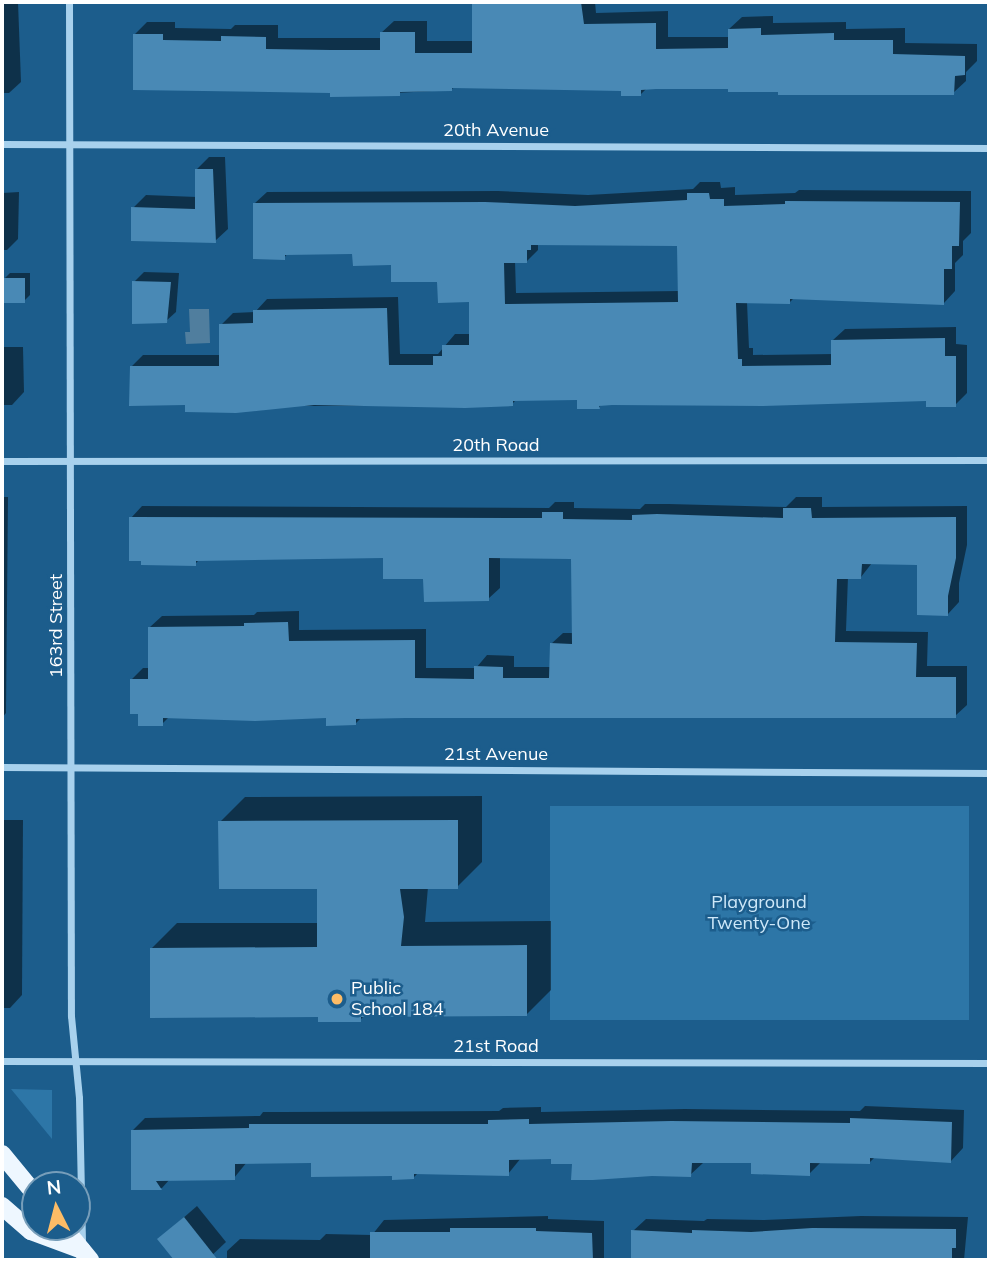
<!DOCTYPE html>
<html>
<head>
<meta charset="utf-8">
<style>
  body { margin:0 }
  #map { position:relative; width:991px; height:1262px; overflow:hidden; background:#1c5d8c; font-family:Mulish,sans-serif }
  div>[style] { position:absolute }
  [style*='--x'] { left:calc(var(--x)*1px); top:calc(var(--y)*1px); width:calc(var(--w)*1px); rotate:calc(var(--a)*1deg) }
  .green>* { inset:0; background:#2d76a7; transform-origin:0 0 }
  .water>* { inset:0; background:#507e9e }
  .shadow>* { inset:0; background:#0007 }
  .building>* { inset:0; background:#4989b5; transform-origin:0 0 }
  .minor>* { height:7px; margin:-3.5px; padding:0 3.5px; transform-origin:3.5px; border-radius:3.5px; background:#a8d1ed }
  .primary>* { height:18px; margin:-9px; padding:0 9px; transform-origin:9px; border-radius:9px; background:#eef7ff }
  .dots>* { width:19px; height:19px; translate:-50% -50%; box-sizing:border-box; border:4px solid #1c5d8c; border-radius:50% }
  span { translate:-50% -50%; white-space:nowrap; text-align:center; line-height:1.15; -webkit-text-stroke:5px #1c5d8c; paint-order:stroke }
  .street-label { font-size:18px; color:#fff }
  .park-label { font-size:18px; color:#cee8f9 }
  .poi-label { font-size:18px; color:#fff }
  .left { translate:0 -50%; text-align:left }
  .frame { position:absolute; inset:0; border:4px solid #fff; pointer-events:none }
  .north { position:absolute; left:21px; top:1171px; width:70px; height:70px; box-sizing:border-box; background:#1c5d8c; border:2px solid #779eba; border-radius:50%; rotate:354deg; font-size:19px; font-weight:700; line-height:28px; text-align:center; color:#fff }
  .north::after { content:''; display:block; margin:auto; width:24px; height:32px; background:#fdbc66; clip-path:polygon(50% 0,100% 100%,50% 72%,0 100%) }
</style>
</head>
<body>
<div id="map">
  <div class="green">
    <div style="left:550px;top:806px;width:419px;height:214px"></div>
    <div style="clip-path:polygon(11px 1089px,52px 1090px,52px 1139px)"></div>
  </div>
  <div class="water">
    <div style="clip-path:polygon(189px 309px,209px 309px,210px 343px,186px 344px,185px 332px,190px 332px)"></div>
  </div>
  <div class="shadow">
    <div style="clip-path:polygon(2px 2px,18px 2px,21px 82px,9px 93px,2px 93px)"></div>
    <div style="clip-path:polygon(474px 2px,595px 2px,596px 13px,668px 11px,668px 37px,729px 37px,729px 29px,742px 17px,773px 16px,773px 23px,846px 22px,846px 29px,905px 28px,905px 43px,977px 44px,977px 61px,966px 72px,966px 81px,953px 93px,730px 87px,647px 88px,640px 95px,622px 90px,455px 86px,451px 90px,357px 95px,135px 34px,147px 22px,175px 22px,175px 28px,231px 29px,235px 25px,278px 25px,278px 38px,381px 38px,381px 33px,394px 21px,427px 21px,427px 41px,474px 41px)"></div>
    <div style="clip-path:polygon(209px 157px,225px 157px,228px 229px,215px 241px,133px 208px,146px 195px,197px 197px,196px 170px)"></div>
    <div style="clip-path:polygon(evenodd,700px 182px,720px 182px,721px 188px,735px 187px,735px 195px,795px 193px,799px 190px,971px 191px,971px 233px,963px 241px,963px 255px,955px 263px,955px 291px,944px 303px,794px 298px,790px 302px,747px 302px,749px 348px,753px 348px,753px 355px,833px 354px,833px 340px,845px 329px,956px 327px,956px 344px,967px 345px,967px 393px,955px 405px,928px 399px,602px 404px,599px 407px,579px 399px,517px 399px,512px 404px,465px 406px,268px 406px,264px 410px,236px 411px,187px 403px,131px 367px,143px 355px,221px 355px,221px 325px,233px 313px,255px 312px,267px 299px,398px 297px,400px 354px,438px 354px,455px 334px,471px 334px,470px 300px,439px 280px,354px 252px,288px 253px,284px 258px,255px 203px,267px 192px,498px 191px,588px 195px,693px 189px,700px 182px,538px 244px,679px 244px,679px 291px,516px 293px,515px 261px,526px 262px,538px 250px,538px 244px)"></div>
    <div style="clip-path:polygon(19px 192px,18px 239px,7px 250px,2px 250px,2px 193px)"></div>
    <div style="clip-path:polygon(144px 272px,179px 273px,176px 312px,166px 321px,134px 282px)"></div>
    <div style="clip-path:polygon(10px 273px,30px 273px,30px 295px,24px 301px,4px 279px)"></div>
    <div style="clip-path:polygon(2px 347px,23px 347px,24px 392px,12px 405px,2px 405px)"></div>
    <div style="clip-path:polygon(2px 497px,8px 497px,6px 713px,2px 718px)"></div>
    <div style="clip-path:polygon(796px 497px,822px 497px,822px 507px,967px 506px,967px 545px,959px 583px,959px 602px,948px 614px,919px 563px,872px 563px,861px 577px,848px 577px,846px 631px,928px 632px,927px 666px,967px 666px,967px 705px,955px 716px,362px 717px,355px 724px,328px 716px,170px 716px,162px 724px,132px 679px,143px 668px,150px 668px,150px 627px,162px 616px,254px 615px,257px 612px,299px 611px,299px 630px,426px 629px,426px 668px,476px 668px,487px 655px,514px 656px,514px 667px,551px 667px,551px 644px,563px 633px,573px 633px,573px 557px,500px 556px,500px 588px,488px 599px,425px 577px,385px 556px,200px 559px,195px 564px,131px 518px,142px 506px,549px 508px,555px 502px,574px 502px,574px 508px,640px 509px,645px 504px,669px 504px,786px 507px)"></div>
    <div style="clip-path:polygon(482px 796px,482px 862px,457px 887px,428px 887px,425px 922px,551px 921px,551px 990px,526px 1015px,365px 1015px,360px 1020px,320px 1015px,152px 948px,177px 923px,319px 923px,319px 887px,220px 822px,245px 797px)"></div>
    <div style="clip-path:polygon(2px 820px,23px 820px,22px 995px,10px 1008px,2px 1008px)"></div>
    <div style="clip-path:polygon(865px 1106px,964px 1110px,963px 1148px,951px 1161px,875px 1157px,870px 1162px,821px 1162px,809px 1174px,752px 1162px,703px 1163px,690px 1175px,552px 1157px,521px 1158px,508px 1174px,419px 1172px,413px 1178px,313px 1161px,247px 1162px,234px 1178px,170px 1179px,162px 1188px,132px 1188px,132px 1131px,145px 1118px,260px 1116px,263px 1112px,283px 1112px,499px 1111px,503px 1108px,541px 1107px,541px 1112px,685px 1109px,860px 1111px)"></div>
    <div style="clip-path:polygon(197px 1206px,226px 1242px,207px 1260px,176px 1260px,159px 1239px)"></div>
    <div style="clip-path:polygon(548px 1216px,548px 1219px,604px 1221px,604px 1260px,227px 1260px,227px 1251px,240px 1239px,320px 1240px,326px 1234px,372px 1235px,384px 1220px)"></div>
    <div style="clip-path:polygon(861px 1216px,968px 1217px,964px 1260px,633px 1260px,633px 1231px,646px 1219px,704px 1221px,707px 1219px,764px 1220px)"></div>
  </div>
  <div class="building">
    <div style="clip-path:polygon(472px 2px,581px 2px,584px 24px,656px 23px,656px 49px,728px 48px,728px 29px,761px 28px,761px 35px,834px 33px,834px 40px,893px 40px,893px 54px,965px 56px,965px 75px,955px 76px,954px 95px,778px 95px,778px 92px,728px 92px,728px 89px,656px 89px,641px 90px,641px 96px,621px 96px,621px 91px,452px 88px,452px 91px,400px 92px,400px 96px,330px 97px,330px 93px,133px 90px,133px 34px,163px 34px,163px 40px,221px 41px,221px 36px,266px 37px,266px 49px,331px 50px,380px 50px,380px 32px,415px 32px,415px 53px,472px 53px)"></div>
    <div style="clip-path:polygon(195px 169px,213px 169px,216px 243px,131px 241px,131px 207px,195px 209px)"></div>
    <div style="clip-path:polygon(evenodd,687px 193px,709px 193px,710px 199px,724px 199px,724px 206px,785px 204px,785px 201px,960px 202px,959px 246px,952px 246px,952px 269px,944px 269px,944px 305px,790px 299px,790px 304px,736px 303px,738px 359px,742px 359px,742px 366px,831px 365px,831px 340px,945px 338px,945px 356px,956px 356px,956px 407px,926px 407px,926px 401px,763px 406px,612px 405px,599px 406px,600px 409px,577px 409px,577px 400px,513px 401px,513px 406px,465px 408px,314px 405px,236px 413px,185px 412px,185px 405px,129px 406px,130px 366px,219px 366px,219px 324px,253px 323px,253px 310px,387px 308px,389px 365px,433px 365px,433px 356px,442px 356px,442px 345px,469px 345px,469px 302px,438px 303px,437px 282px,391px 282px,391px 265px,353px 266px,352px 254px,285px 255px,285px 260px,253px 259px,253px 203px,485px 202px,575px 206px,687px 200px,687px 193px,531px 245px,677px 246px,678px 302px,505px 304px,504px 263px,527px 263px,527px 250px,531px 250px,531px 245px)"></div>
    <div style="left:3px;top:278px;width:22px;height:25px"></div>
    <div style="clip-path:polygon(132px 281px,171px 282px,167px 323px,132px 324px)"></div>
    <div style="clip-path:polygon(783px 508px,811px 508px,812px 518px,956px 517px,956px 558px,948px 596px,948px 616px,917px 615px,917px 565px,862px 564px,861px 579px,837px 579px,835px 642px,917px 643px,916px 677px,956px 677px,956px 718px,406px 718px,356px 719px,356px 725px,326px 726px,326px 718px,255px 721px,163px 718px,163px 726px,138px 726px,138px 714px,130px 714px,130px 679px,148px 679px,148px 627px,244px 626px,244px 623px,288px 622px,289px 641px,415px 640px,415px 678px,474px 679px,474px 666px,503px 667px,503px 678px,549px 678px,550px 643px,572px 644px,571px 559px,489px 558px,489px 601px,424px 602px,423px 579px,383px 579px,383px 558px,196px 561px,196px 566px,141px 565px,141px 561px,129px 561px,129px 517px,542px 518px,542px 512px,563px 512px,563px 519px,632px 520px,632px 515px,657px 514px,783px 518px)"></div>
    <div style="clip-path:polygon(458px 820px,458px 889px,400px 889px,404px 917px,401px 946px,527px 945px,527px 1016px,361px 1017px,361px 1022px,318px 1022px,318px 1017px,150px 1018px,150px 948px,317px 947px,317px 889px,219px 889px,218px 821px)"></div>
    <div style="clip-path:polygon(850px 1118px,952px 1122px,951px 1163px,870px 1158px,870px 1164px,810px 1163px,810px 1176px,751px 1174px,751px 1163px,692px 1163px,691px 1177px,652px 1176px,593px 1180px,571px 1180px,572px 1164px,551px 1164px,551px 1159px,509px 1160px,509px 1176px,414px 1174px,414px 1179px,392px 1180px,392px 1176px,311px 1177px,311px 1163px,235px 1164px,235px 1180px,156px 1181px,162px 1190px,131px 1190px,131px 1130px,249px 1128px,249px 1124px,488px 1124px,488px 1120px,529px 1119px,529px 1124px,671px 1121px,850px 1123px)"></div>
    <div style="clip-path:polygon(184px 1217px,218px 1260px,174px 1260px,157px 1239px)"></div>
    <div style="clip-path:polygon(450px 1228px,536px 1228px,536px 1231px,592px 1233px,593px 1260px,370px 1260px,370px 1232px,450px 1232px)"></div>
    <div style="clip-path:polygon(812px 1228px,956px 1229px,956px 1248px,952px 1248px,952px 1260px,631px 1260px,631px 1230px,692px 1233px,692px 1230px,751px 1232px)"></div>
  </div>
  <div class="minor">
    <div style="--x:69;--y:2;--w:1014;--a:89.89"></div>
    <div style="--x:71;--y:1016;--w:82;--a:84.4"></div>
    <div style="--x:79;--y:1098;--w:145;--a:88.8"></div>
    <div style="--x:2;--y:144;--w:987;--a:0.23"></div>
    <div style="--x:2;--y:461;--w:987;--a:-0.06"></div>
    <div style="--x:2;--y:767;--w:987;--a:0.35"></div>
    <div style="--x:2;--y:1061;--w:987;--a:0.12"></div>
  </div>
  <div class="primary">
    <div style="--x:2;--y:1154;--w:52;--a:50.5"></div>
    <div style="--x:2;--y:1206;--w:38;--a:41"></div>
    <div style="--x:31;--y:1231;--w:54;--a:20.4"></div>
    <div style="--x:63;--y:1227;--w:43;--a:50.7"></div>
  </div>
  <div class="dots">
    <div style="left:337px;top:999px;background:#fdbc66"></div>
  </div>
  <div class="street-label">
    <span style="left:496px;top:130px">20th Avenue</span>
    <span style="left:496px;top:445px">20th Road</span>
    <span style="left:56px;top:626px;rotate:-90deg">163rd Street</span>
    <span style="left:496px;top:754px">21st Avenue</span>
    <span style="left:496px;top:1046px">21st Road</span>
  </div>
  <div class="park-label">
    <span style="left:759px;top:913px">Playground<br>Twenty-One</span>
  </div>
  <div class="poi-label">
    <span class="left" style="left:351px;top:999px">Public<br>School 184</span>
  </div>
  <div class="frame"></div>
  <div class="north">N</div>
</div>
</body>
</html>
